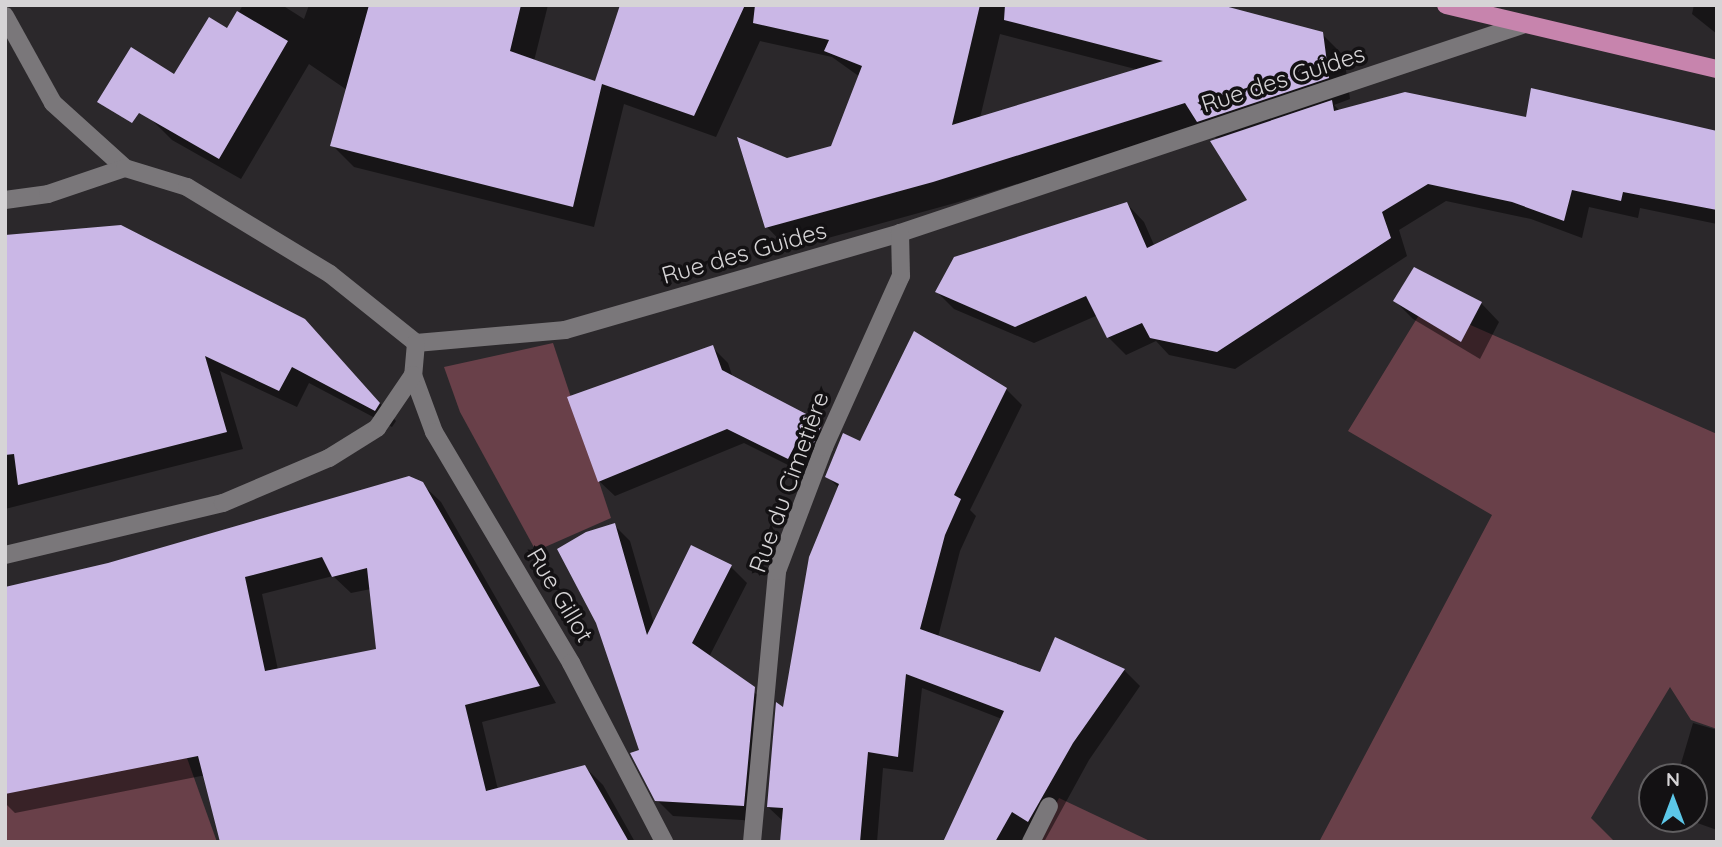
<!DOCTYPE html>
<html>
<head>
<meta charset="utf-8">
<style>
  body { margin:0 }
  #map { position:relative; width:1722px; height:847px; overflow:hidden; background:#2b282b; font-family:Quicksand,sans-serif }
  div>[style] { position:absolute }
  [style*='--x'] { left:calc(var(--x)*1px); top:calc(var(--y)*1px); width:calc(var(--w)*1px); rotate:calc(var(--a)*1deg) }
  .green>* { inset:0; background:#694049 }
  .shadow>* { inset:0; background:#0007 }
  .building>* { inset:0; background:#cab7e6 }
  .minor>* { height:18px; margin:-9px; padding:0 9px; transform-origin:9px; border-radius:9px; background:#7a777a }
  .major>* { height:18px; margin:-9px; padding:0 9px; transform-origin:9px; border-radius:9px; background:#c784ad }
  span { translate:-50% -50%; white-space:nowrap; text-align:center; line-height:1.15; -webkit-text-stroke:7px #131113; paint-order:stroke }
  .street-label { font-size:24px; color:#d6d4d6 }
  .frame { position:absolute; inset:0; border:7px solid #d6d4d6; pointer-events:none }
  .north { position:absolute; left:1638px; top:763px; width:70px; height:70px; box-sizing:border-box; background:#131113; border:2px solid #615f61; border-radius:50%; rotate:0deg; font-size:19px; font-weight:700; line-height:28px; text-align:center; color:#d6d4d6 }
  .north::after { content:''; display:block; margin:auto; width:24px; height:32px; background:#5cc7e8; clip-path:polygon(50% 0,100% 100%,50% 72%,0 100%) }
</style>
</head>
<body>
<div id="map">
  <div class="green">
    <div style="clip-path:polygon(1419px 315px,1466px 323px,1717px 434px,1717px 729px,1691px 720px,1670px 687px,1591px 818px,1615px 842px,1319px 842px,1492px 515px,1348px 431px)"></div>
    <div style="clip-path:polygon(553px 343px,611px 518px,536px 551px,460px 412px,444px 367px)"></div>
    <div style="clip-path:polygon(187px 758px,217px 842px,5px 842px,5px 788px)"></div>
    <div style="clip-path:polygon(1059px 798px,1152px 842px,1036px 842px)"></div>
  </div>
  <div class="shadow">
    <div style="clip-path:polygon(evenodd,243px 5px,282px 5px,304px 19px,309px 5px,548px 5px,534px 61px,596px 83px,622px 5px,1218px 5px,1322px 34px,1344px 56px,1350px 99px,1334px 105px,1340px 111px,1717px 133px,1717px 224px,1640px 208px,1638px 218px,1589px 207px,1582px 238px,1531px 219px,1446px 201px,1399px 230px,1407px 256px,1235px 369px,1169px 355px,1156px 341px,1126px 355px,1108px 337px,1098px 315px,1034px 343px,954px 309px,937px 292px,1127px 204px,1144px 222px,1154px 245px,1250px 201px,1218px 140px,1204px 126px,955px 203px,788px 249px,767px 227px,787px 160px,832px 148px,860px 77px,832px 57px,760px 41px,716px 137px,624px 104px,594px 227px,354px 167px,332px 145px,347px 90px,309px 64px,241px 179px,172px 140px,150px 118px,228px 31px,243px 5px,1000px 34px,1139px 70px,980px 118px,1000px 34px)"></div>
    <div style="clip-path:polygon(1694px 5px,1717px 5px,1717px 34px,1692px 14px)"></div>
    <div style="clip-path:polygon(5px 238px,322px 339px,396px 421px,392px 427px,309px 383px,297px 407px,220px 371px,243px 449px,5px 509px)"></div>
    <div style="clip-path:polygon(1395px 301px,1481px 303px,1499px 322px,1480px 359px,1413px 319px)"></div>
    <div style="clip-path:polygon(712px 347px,728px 363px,733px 378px,809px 418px,825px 433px,804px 473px,744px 443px,615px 496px,599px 481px)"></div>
    <div style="clip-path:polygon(1006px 389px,1022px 405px,970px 510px,976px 516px,960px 551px,938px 637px,1041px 674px,1056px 640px,1124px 670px,1140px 686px,1089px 760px,1044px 842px,949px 842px,1002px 719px,922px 688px,913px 772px,883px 768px,877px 842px,782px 842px,784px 822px,768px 807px,784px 710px,839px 488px,827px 476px,860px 444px)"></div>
    <div style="clip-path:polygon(evenodd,422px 484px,441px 502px,556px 703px,482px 722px,498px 790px,585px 767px,603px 785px,635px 842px,224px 842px,206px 775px,15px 813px,5px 803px,5px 590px,422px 484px,333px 576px,351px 593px,371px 589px,378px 651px,278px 670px,262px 594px,333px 576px)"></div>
    <div style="clip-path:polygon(614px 525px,630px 541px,654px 624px,692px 548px,731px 567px,747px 583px,709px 657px,770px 705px,759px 821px,673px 816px,657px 800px,642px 752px)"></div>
    <div style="clip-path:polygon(1693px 723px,1717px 730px,1717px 830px,1686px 819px,1694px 819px,1694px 777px,1677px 777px)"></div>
  </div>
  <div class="building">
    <div style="clip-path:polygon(369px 5px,521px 5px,510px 51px,595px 81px,620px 5px,745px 5px,694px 116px,602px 84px,573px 207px,330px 146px)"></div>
    <div style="clip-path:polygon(755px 5px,980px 5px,952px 125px,1163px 61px,1004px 20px,1005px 5px,1221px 5px,1323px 32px,1329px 78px,1197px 122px,1185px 103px,933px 182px,765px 228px,737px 137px,787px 158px,831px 146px,862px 66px,824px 51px,829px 40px,753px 23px)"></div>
    <div style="clip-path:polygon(237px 11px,288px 41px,219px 159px,139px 113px,132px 123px,97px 102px,131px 47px,174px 74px,209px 17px,227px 28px)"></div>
    <div style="clip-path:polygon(1531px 88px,1717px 131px,1717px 210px,1623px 192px,1621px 201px,1572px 190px,1564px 221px,1512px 202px,1428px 184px,1382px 212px,1391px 238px,1217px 352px,1150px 338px,1142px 323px,1107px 338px,1086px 296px,1015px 327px,935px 292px,954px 257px,1127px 202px,1147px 248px,1247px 200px,1210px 141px,1332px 100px,1334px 111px,1405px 92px,1526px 117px)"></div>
    <div style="clip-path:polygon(121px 225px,305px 319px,380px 403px,375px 411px,292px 367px,279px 391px,205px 356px,227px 432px,18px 485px,14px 454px,5px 455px,5px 235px)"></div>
    <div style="clip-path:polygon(1414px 267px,1482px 302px,1461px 342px,1393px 301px)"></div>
    <div style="clip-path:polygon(914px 331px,1007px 388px,954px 495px,961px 499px,945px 535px,920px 629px,1040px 672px,1055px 637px,1125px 669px,1073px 743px,1028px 822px,1012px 812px,995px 842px,943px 842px,1004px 711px,906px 674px,898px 757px,868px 752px,860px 842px,780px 842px,783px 808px,767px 807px,776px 702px,783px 707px,809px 557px,839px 484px,825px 477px,843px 433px,860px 441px)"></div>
    <div style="clip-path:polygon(713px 345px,722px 370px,810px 416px,788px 459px,727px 429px,598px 482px,567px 397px)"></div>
    <div style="clip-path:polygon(815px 418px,823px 422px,813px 445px)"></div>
    <div style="clip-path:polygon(evenodd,409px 476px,423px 482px,540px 686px,465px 705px,486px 791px,585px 765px,629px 842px,220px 842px,198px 756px,5px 794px,5px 587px,108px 563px,409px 476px,322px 557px,332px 577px,367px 568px,376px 649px,265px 671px,245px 577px,322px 557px)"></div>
    <div style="clip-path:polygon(615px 523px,647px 635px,691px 545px,732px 565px,692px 643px,755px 687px,744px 806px,655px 801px,630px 753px,639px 750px,596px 623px,557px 549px,586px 532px)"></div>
  </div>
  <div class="minor">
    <div style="--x:5;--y:16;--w:99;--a:61.1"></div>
    <div style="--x:53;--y:103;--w:97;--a:42.1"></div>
    <div style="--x:5;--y:200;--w:43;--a:-7.9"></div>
    <div style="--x:48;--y:194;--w:81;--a:-18.7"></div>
    <div style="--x:125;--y:168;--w:65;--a:17"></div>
    <div style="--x:187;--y:187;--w:167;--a:31.3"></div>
    <div style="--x:330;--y:274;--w:110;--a:38.7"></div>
    <div style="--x:416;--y:343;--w:150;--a:-5"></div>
    <div style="--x:565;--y:330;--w:349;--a:-16.1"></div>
    <div style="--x:900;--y:233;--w:656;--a:-18.49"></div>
    <div style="--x:416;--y:343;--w:32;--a:95"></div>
    <div style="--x:413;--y:375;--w:61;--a:69.8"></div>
    <div style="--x:434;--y:432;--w:269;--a:59.3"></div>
    <div style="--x:571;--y:663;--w:202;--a:62.5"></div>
    <div style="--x:5;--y:555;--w:224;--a:-13.4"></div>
    <div style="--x:223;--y:503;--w:115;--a:-23"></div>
    <div style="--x:329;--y:458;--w:57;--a:-32"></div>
    <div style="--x:377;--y:428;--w:64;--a:-55.8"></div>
    <div style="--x:752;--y:842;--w:272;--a:-84.7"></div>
    <div style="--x:777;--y:571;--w:133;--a:-69.2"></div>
    <div style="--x:824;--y:447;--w:188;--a:-65.8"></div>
    <div style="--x:901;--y:276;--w:43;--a:-91.3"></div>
    <div style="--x:1031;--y:842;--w:40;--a:-63.4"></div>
  </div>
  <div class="major">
    <div style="--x:1446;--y:5;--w:278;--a:13.3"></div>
  </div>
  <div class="street-label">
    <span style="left:1283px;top:79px;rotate:-18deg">Rue des Guides</span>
    <span style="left:744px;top:253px;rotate:-16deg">Rue des Guides</span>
    <span style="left:789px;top:482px;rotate:-70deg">Rue du Cimetière</span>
    <span style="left:560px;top:595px;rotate:59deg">Rue Gillot</span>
  </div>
  <div class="frame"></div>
  <div class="north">N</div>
</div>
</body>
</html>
